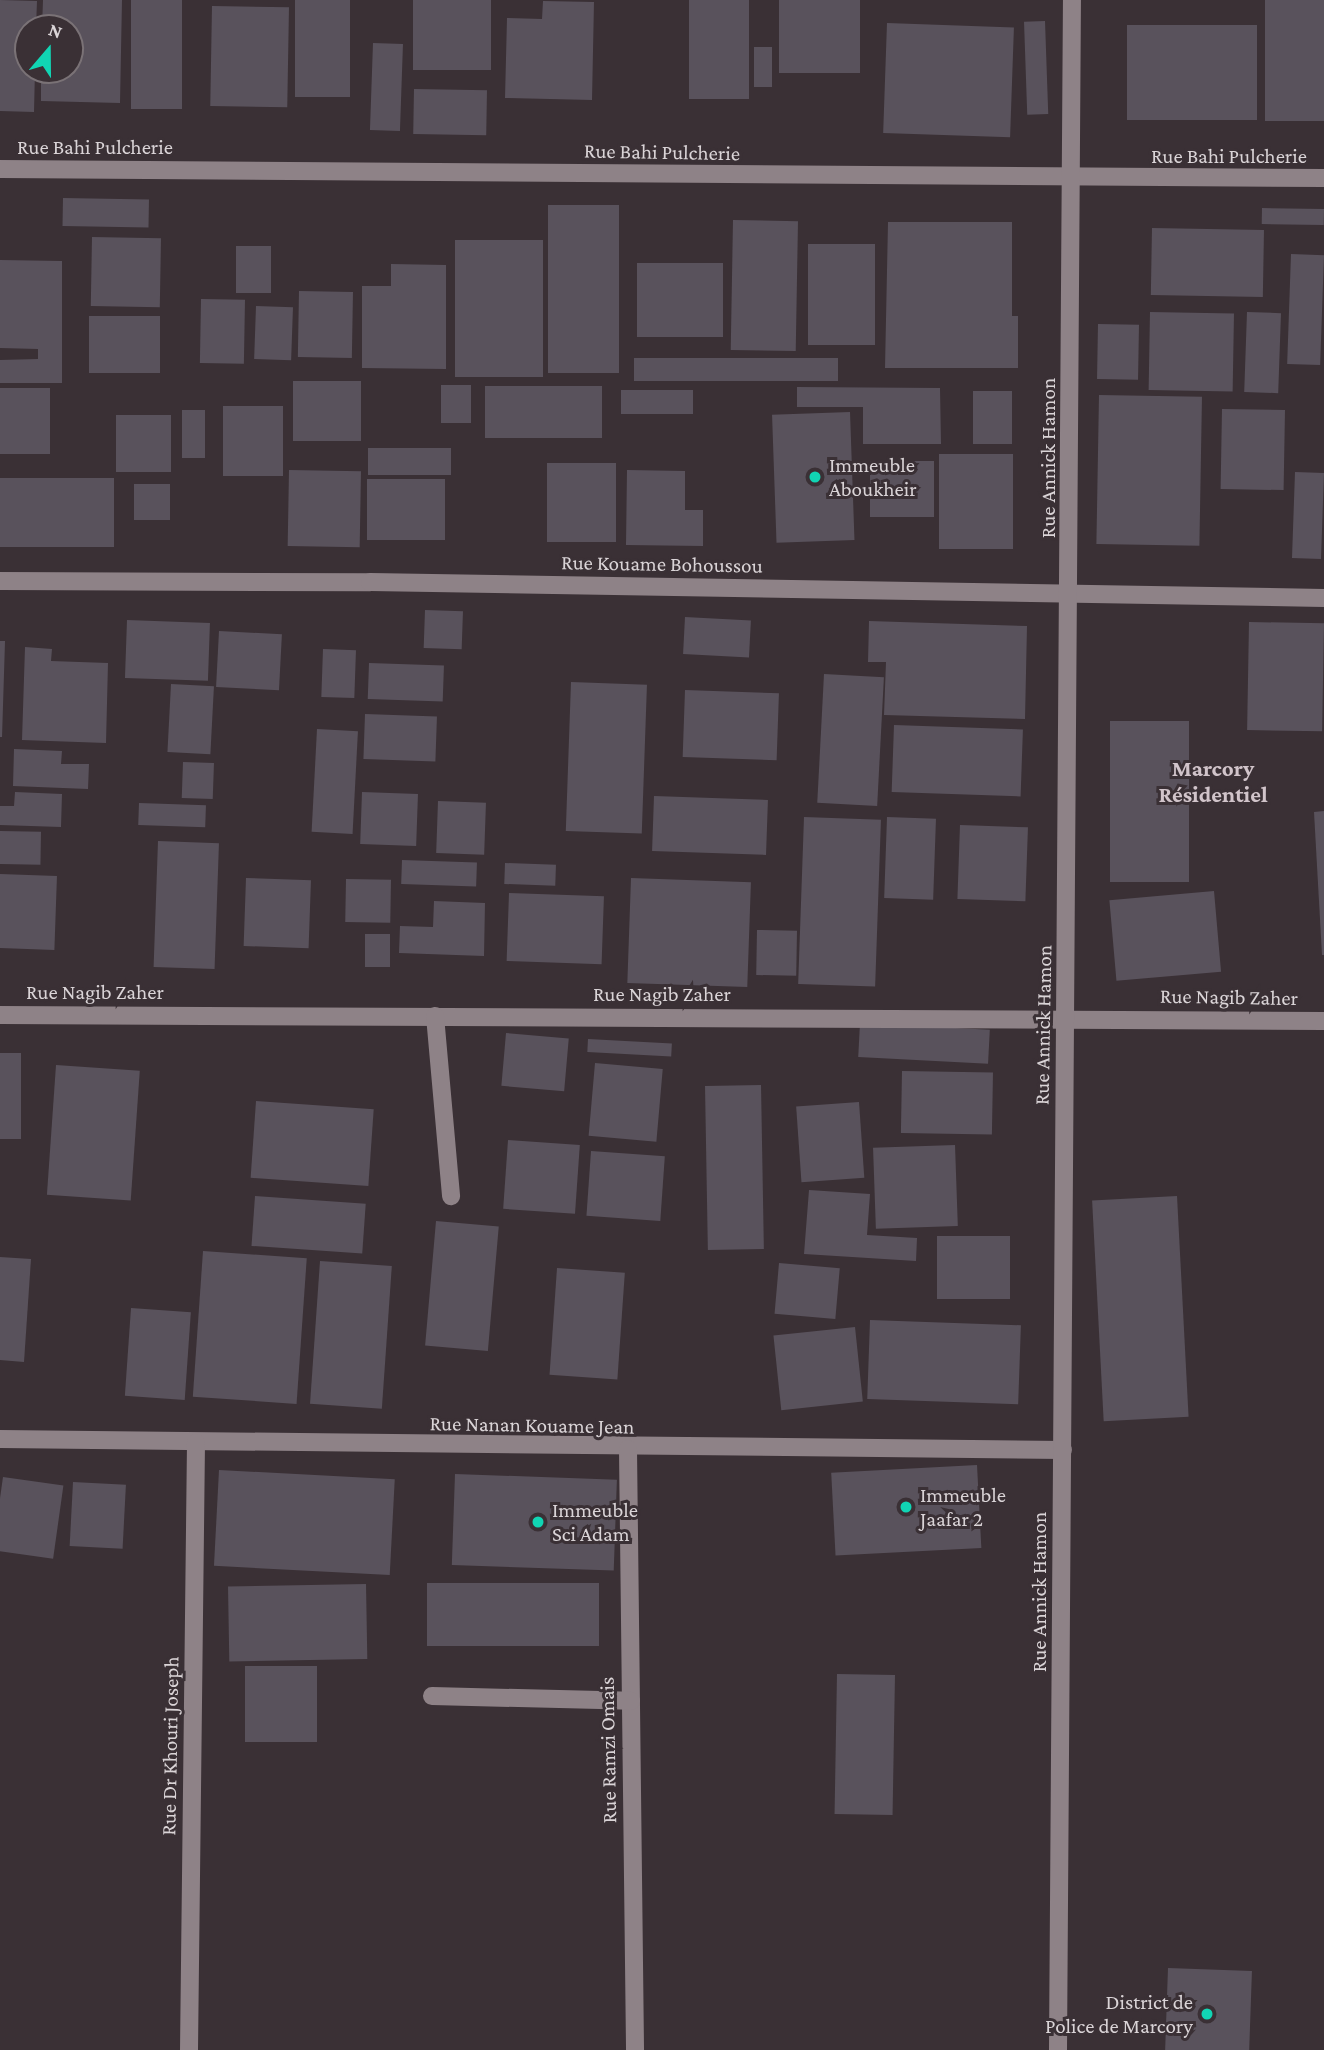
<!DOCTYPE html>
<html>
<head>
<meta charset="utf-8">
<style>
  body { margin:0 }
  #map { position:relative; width:1324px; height:2050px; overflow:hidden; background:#3a3035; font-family:"Crimson Pro",serif }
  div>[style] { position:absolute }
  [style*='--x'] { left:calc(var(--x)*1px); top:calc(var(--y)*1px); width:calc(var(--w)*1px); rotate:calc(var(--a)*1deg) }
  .building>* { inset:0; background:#59525c; transform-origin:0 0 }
  .minor>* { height:18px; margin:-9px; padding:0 9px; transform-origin:9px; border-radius:9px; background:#8e8287 }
  .dots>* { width:19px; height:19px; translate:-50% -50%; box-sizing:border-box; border:4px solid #3a3035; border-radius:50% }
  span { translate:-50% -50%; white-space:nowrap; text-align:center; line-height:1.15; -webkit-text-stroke:6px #3a3035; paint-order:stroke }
  .street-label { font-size:21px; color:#dad4d7 }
  .poi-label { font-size:21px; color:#dad4d7 }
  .left { translate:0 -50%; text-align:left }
  .right { translate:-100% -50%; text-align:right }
  .neighbourhood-label { font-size:23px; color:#d1c4ca; font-weight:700 }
  .north { position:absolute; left:14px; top:14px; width:70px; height:70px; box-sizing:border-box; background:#3a3035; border:2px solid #7a7276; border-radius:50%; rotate:20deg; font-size:19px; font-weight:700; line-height:28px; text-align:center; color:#dad4d7 }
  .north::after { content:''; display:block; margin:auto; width:24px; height:32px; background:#11d5b4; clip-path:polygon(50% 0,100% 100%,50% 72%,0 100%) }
</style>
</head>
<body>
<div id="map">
  <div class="building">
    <div style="clip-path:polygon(0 0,37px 1px,36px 28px,28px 28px,28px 70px,35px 70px,34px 112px,0 111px)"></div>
    <div style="clip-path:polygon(43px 0,122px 0,120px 103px,41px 101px,41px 70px,70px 70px,70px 28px,42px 28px)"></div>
    <div style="left:131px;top:0;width:51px;height:109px"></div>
    <div style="left:295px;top:0;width:55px;height:97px"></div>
    <div style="left:413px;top:0;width:78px;height:70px"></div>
    <div style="left:689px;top:0;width:60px;height:99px"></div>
    <div style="left:779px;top:0;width:81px;height:73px"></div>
    <div style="left:1265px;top:0;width:59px;height:121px"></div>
    <div style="clip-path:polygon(543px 1px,594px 2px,592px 100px,505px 98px,507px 18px,542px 19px)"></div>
    <div style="left:212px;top:6px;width:77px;height:100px;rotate:1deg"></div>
    <div style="left:1045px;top:21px;width:93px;height:21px;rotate:88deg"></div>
    <div style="left:887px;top:23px;width:127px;height:110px;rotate:2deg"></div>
    <div style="left:1127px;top:25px;width:130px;height:95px"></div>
    <div style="left:373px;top:43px;width:30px;height:87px;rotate:2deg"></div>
    <div style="left:754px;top:47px;width:18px;height:40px"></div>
    <div style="left:414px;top:89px;width:73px;height:45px;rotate:1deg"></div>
    <div style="left:63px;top:198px;width:86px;height:28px;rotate:1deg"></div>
    <div style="left:548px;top:205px;width:71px;height:168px"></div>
    <div style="left:1262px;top:208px;width:62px;height:16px;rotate:1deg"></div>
    <div style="left:733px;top:220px;width:65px;height:130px;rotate:1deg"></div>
    <div style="clip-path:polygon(888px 222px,1012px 222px,1012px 316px,1018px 316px,1018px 368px,885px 368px)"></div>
    <div style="left:1152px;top:228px;width:112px;height:67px;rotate:1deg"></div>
    <div style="left:92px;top:237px;width:69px;height:69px;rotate:1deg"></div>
    <div style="left:455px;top:240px;width:88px;height:137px"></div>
    <div style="left:808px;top:244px;width:67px;height:101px"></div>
    <div style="left:236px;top:246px;width:35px;height:47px"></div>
    <div style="left:1291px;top:254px;width:33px;height:110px;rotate:2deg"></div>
    <div style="clip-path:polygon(0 260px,62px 261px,62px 383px,0 383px,0 360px,38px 359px,38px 349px,0 348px)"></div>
    <div style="left:637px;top:263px;width:86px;height:74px"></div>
    <div style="clip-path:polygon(391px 264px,446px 265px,446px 369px,362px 368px,362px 286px,391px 286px)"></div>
    <div style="left:299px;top:291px;width:54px;height:66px;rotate:1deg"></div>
    <div style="left:201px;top:299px;width:44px;height:64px;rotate:1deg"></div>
    <div style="left:256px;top:306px;width:37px;height:53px;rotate:2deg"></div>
    <div style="left:1150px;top:312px;width:84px;height:78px;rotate:1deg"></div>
    <div style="left:1247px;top:312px;width:34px;height:80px;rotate:2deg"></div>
    <div style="left:89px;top:316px;width:71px;height:57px"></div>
    <div style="left:1098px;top:324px;width:41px;height:55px;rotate:1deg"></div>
    <div style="left:634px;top:358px;width:204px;height:23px"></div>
    <div style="left:293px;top:381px;width:68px;height:60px"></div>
    <div style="left:441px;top:385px;width:30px;height:38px"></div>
    <div style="left:485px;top:386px;width:117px;height:52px"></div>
    <div style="clip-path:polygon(797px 387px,940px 388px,941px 444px,863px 444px,863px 407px,797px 407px)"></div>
    <div style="left:0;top:388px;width:50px;height:66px"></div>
    <div style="left:621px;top:390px;width:72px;height:24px"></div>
    <div style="left:973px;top:391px;width:39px;height:53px"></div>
    <div style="left:1099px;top:395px;width:103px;height:149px;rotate:1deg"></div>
    <div style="left:223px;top:406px;width:60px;height:70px"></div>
    <div style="left:1222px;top:409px;width:63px;height:80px;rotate:1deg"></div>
    <div style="left:182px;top:410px;width:23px;height:48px"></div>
    <div style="left:850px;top:412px;width:128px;height:78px;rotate:88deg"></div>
    <div style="left:116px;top:415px;width:55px;height:57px"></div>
    <div style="left:368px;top:448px;width:83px;height:27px"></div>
    <div style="left:939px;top:454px;width:74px;height:95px"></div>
    <div style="left:870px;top:461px;width:64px;height:56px"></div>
    <div style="left:547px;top:463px;width:69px;height:79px"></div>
    <div style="left:289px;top:470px;width:72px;height:76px;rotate:1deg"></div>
    <div style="clip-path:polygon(627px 470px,685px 471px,685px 510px,703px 510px,703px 546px,626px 545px)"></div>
    <div style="left:1295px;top:472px;width:29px;height:86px;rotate:2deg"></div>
    <div style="left:0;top:478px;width:114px;height:69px"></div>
    <div style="left:367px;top:479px;width:78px;height:61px"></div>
    <div style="left:134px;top:484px;width:36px;height:36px"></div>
    <div style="left:425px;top:610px;width:38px;height:38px;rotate:2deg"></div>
    <div style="left:685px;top:617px;width:66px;height:37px;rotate:3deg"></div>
    <div style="left:127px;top:620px;width:83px;height:58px;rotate:2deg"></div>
    <div style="clip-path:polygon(869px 621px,1027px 626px,1025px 719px,884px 715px,886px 662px,868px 662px)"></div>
    <div style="left:1249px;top:622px;width:75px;height:108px;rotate:1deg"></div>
    <div style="left:219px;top:631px;width:63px;height:56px;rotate:3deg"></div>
    <div style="clip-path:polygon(0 641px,5px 641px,2px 737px,0 737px)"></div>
    <div style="clip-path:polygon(25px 647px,52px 649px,51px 661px,108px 663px,106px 743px,22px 740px)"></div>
    <div style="left:323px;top:649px;width:33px;height:48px;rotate:2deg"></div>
    <div style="left:369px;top:663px;width:75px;height:36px;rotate:2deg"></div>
    <div style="left:824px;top:674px;width:60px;height:129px;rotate:3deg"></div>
    <div style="left:571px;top:682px;width:76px;height:149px;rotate:2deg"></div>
    <div style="left:171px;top:684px;width:43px;height:68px;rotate:3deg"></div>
    <div style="left:685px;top:690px;width:94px;height:67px;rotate:2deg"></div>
    <div style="left:365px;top:714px;width:72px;height:45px;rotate:2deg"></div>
    <div style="left:1110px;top:721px;width:79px;height:161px"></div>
    <div style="left:894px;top:725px;width:129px;height:67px;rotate:2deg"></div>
    <div style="left:317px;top:729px;width:41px;height:103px;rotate:3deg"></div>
    <div style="clip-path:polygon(14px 749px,62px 751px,61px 764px,89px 764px,88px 789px,13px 786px)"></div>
    <div style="left:183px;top:762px;width:31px;height:36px;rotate:2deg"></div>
    <div style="clip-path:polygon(15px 792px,62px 794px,61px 827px,0 825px,0 806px,14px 806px)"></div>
    <div style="left:362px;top:792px;width:56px;height:52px;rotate:2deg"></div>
    <div style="left:654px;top:796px;width:114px;height:55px;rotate:2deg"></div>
    <div style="left:438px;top:801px;width:48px;height:52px;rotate:2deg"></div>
    <div style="left:139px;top:803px;width:67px;height:22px;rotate:2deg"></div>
    <div style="clip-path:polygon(1324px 811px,1324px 955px,1322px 955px,1314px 812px)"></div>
    <div style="left:804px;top:817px;width:77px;height:167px;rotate:2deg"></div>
    <div style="left:887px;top:817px;width:49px;height:81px;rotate:2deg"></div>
    <div style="left:960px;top:825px;width:68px;height:74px;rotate:2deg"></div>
    <div style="left:0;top:831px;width:41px;height:33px;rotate:1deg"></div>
    <div style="left:158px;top:841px;width:61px;height:126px;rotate:2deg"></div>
    <div style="left:402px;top:860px;width:75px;height:24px;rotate:2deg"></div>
    <div style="left:505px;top:863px;width:51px;height:21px;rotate:2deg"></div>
    <div style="left:0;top:874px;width:57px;height:74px;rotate:2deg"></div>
    <div style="left:246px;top:878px;width:65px;height:68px;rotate:2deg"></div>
    <div style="left:631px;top:878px;width:120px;height:105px;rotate:2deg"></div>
    <div style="left:346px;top:879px;width:45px;height:43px;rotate:1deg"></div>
    <div style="left:1214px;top:891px;width:81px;height:105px;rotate:85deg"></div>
    <div style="left:509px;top:893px;width:95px;height:68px;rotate:2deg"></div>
    <div style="clip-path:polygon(434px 901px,485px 903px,484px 956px,399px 953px,400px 926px,433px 927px)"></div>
    <div style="left:757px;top:930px;width:40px;height:45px;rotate:1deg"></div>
    <div style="left:365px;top:934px;width:25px;height:33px"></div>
    <div style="left:860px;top:1023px;width:130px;height:34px;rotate:3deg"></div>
    <div style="left:506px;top:1033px;width:63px;height:53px;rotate:5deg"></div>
    <div style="left:588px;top:1039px;width:84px;height:13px;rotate:3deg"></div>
    <div style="left:0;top:1053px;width:21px;height:86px"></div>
    <div style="left:595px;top:1063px;width:68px;height:73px;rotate:5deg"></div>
    <div style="left:56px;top:1065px;width:84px;height:130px;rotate:4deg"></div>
    <div style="left:902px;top:1071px;width:91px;height:62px;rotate:1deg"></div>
    <div style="left:761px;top:1085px;width:164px;height:56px;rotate:89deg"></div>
    <div style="left:256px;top:1101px;width:118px;height:77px;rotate:4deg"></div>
    <div style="left:859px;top:1102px;width:76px;height:63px;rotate:86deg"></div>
    <div style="left:508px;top:1140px;width:72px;height:69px;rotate:4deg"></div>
    <div style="left:955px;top:1145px;width:81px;height:82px;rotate:88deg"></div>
    <div style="left:591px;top:1151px;width:74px;height:65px;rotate:4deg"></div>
    <div style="clip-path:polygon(809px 1190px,870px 1194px,867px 1235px,917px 1238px,916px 1261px,804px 1254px)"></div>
    <div style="left:255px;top:1196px;width:111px;height:50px;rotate:4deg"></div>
    <div style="left:1177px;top:1196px;width:221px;height:85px;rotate:87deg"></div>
    <div style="left:436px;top:1221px;width:63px;height:125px;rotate:5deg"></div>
    <div style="left:937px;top:1236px;width:73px;height:63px"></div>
    <div style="left:203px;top:1251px;width:104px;height:146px;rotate:4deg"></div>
    <div style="clip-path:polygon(0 1257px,31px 1259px,24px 1362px,0 1360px)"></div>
    <div style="left:320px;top:1261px;width:72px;height:143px;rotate:4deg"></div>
    <div style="left:779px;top:1263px;width:61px;height:51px;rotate:5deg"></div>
    <div style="left:557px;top:1268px;width:68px;height:107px;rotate:4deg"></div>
    <div style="left:131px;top:1308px;width:60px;height:88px;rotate:4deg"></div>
    <div style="left:870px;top:1320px;width:151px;height:79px;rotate:2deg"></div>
    <div style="left:855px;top:1327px;width:75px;height:82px;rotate:84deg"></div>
    <div style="left:977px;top:1465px;width:83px;height:146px;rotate:87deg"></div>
    <div style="left:219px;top:1470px;width:176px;height:96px;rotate:3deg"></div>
    <div style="left:455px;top:1474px;width:162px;height:91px;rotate:2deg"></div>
    <div style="left:3px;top:1477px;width:61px;height:74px;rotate:8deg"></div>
    <div style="left:73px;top:1482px;width:53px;height:64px;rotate:3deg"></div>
    <div style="left:599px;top:1583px;width:63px;height:172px;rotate:90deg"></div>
    <div style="left:366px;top:1584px;width:75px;height:138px;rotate:89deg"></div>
    <div style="left:245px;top:1666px;width:72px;height:76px"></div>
    <div style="left:837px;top:1674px;width:58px;height:140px;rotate:1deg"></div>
    <div style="left:1168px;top:1968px;width:84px;height:82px;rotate:2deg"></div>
  </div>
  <div class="minor">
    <div style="--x:0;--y:169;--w:1324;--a:0.39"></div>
    <div style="--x:0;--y:581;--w:370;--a:0.2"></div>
    <div style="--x:370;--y:582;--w:954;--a:0.96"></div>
    <div style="--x:0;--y:1015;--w:1324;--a:0.26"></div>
    <div style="--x:435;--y:1016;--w:181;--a:84.9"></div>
    <div style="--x:0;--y:1439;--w:1063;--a:0.59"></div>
    <div style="--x:628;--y:1449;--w:601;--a:89.33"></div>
    <div style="--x:432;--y:1696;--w:199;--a:1.4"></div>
    <div style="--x:189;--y:2050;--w:607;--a:-89.34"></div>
    <div style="--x:1058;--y:2050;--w:2050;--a:-89.61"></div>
  </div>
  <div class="dots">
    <div style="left:815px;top:477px;background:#11d5b4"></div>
    <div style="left:906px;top:1507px;background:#11d5b4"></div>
    <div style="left:538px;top:1522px;background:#11d5b4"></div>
    <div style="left:1207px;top:2014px;background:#11d5b4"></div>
  </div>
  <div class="street-label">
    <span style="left:95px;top:147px">Rue Bahi Pulcherie</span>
    <span style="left:662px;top:152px;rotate:1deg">Rue Bahi Pulcherie</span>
    <span style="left:1229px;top:156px">Rue Bahi Pulcherie</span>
    <span style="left:1048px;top:458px;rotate:-90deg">Rue Annick Hamon</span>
    <span style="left:662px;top:564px;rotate:1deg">Rue Kouame Bohoussou</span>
    <span style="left:95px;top:992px">Rue Nagib Zaher</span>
    <span style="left:662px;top:994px">Rue Nagib Zaher</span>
    <span style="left:1229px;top:997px;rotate:1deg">Rue Nagib Zaher</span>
    <span style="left:1043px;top:1025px;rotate:-89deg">Rue Annick Hamon</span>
    <span style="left:532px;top:1425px;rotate:1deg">Rue Nanan Kouame Jean</span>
    <span style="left:1039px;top:1592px;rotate:-90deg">Rue Annick Hamon</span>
    <span style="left:170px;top:1746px;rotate:-89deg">Rue Dr Khouri Joseph</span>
    <span style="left:608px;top:1750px;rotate:-91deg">Rue Ramzi Omais</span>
  </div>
  <div class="poi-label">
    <span class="left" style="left:829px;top:477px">Immeuble<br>Aboukheir</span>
    <span class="left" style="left:920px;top:1507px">Immeuble<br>Jaafar 2</span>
    <span class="left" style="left:552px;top:1522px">Immeuble<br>Sci Adam</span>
    <span class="right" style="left:1193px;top:2014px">District de<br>Police de Marcory</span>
  </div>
  <div class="neighbourhood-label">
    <span style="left:1213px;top:781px">Marcory<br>Résidentiel</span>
  </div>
  <div class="north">N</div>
</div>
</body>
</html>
